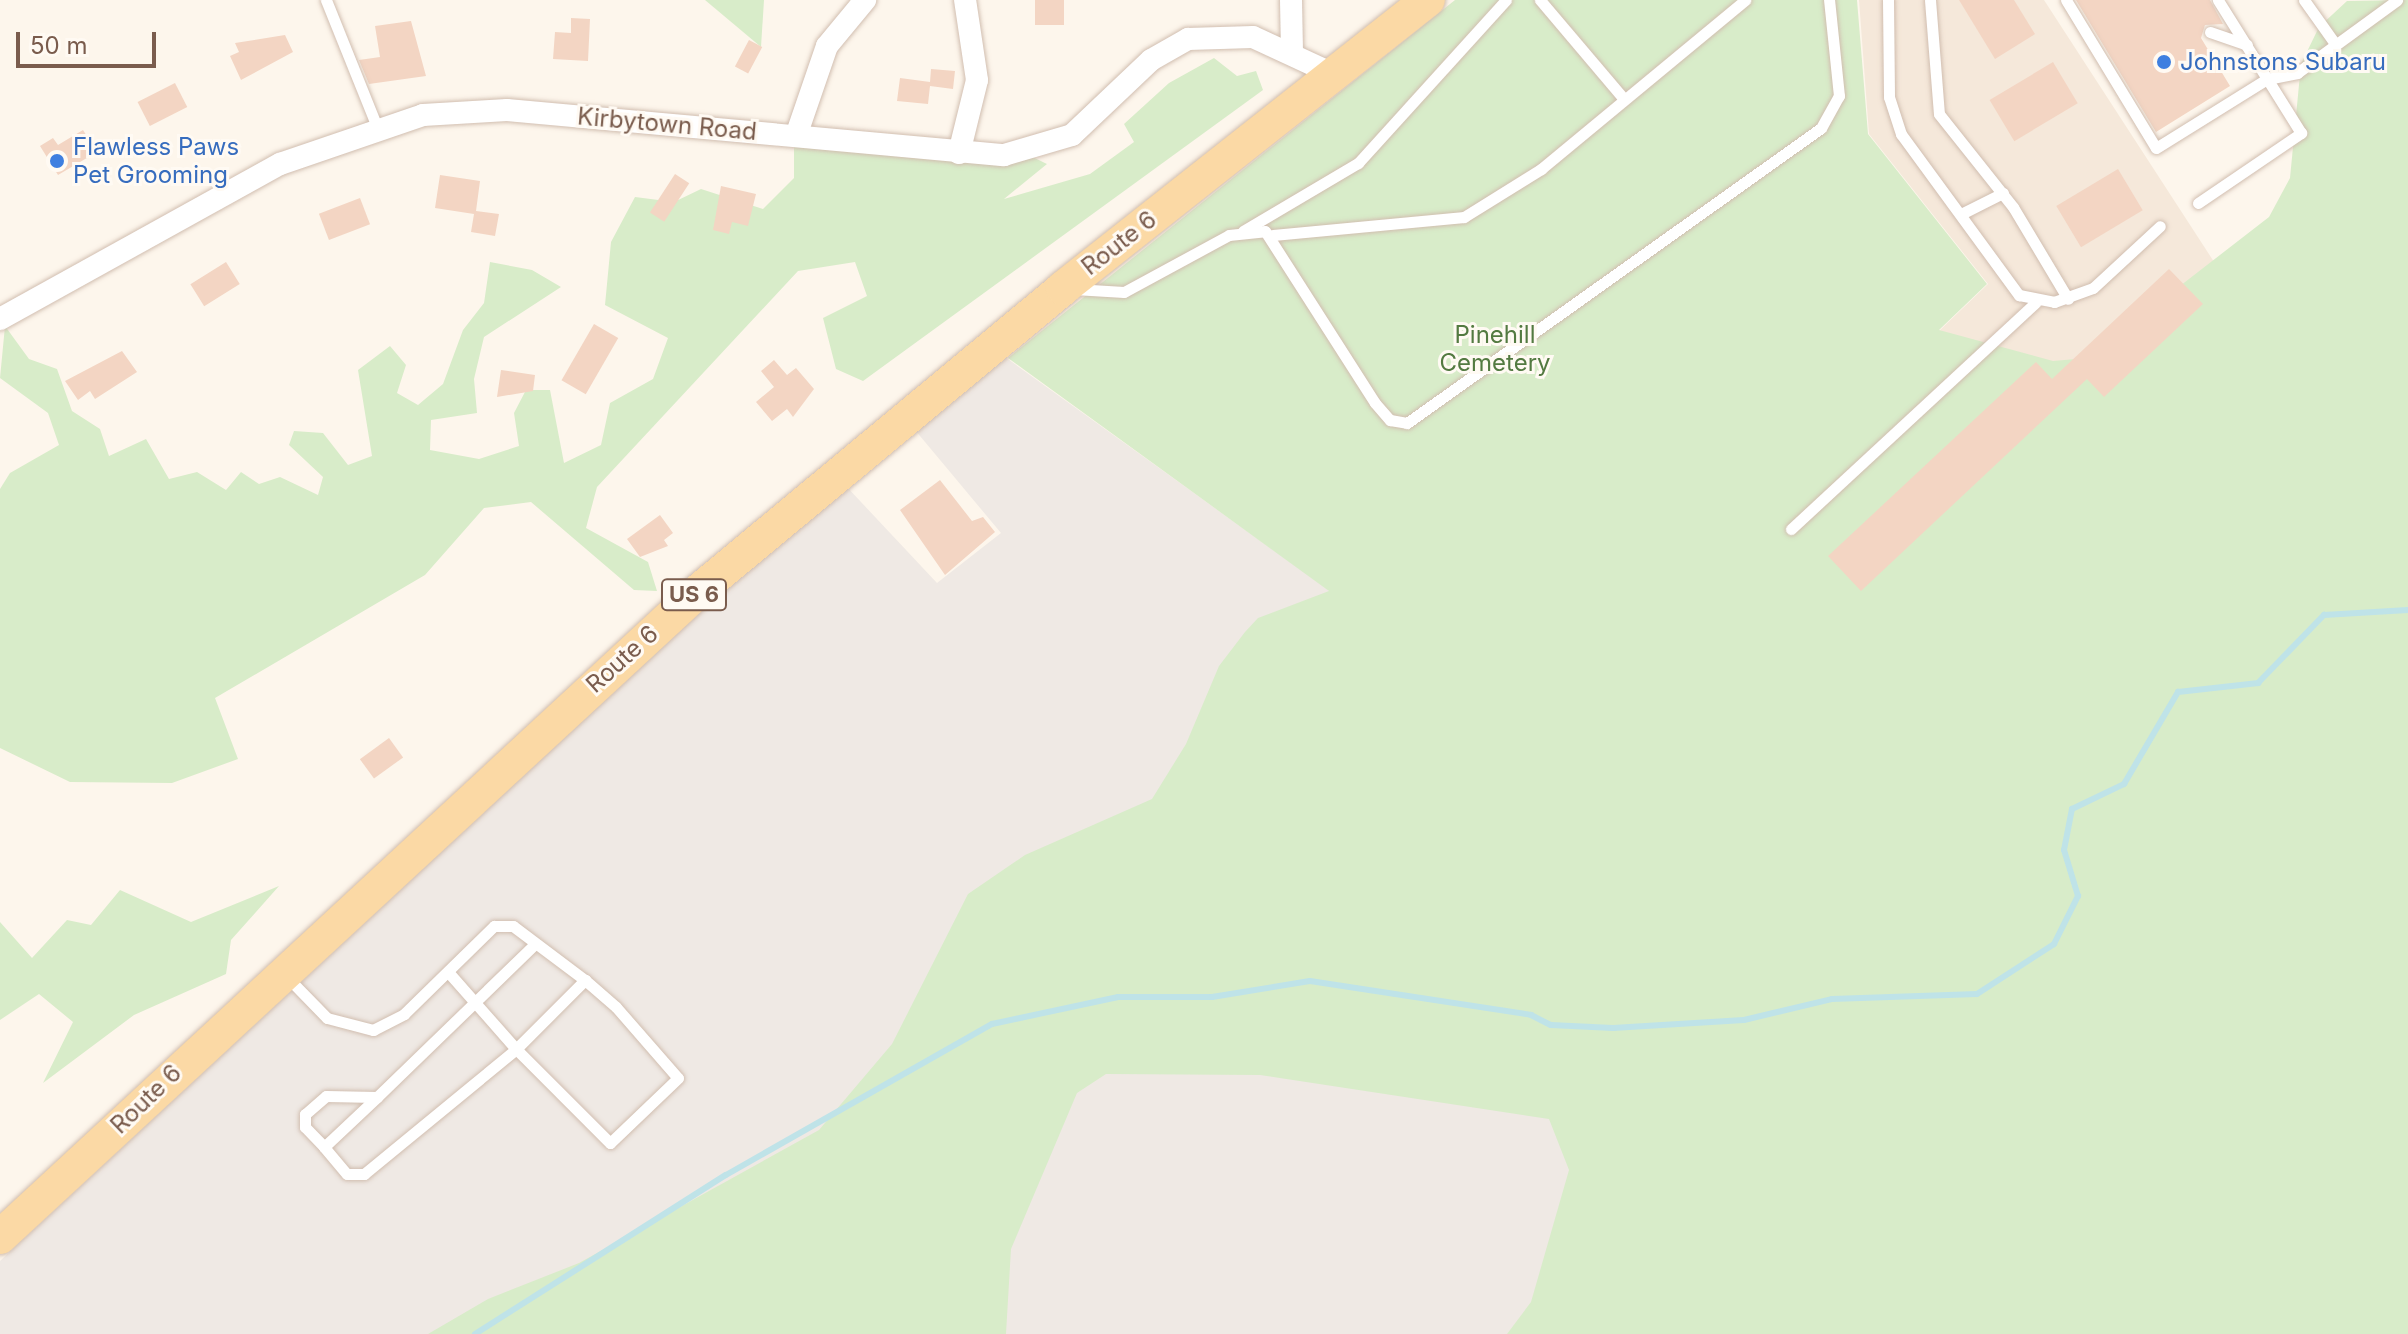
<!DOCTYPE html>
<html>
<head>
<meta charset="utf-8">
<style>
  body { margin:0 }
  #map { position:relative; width:2408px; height:1334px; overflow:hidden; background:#fdf6ec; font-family:Inter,sans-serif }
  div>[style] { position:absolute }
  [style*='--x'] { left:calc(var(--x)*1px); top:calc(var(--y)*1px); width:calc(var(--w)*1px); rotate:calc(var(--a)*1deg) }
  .residential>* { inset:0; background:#f5e8da }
  .industrial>* { inset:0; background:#efe9e4 }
  .green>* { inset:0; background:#d8ecc9 }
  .stream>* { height:6px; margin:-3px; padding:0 3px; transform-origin:3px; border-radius:3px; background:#bfe3e8 }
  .building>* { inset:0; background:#f3d5c3; transform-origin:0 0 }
  .roads { filter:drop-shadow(0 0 2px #d1beb0) drop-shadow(0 0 2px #d1beb0) }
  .service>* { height:11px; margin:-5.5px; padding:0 5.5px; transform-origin:5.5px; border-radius:5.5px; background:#fff }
  .minor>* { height:22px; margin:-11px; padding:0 11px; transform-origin:11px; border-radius:11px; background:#fff }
  .primary>* { height:34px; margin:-17px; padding:0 17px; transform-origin:17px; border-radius:17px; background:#fbd9a5 }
  .dots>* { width:22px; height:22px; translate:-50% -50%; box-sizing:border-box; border:4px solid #fffaf3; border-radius:50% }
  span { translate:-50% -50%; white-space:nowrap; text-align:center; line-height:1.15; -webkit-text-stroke:6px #fffaf3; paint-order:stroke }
  .shield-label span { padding:2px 6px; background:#fffaf3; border:2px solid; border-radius:6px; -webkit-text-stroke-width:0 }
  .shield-label { font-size:22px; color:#7a5c4d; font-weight:700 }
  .shop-label { font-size:24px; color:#366cbe }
  .left { translate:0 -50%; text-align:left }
  .street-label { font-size:24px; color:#7a5c4d }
  .park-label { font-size:24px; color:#537a41 }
  .scale { position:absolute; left:16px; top:32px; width:140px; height:36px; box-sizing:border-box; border:4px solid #7a5c4d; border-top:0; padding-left:10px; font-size:24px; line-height:28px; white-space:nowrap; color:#7a5c4d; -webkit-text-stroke:6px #fffaf3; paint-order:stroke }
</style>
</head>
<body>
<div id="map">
  <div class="residential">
    <div style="clip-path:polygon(1859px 0,2044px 0,2279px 362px,1494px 758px,1988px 284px,1869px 134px)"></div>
  </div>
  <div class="industrial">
    <div style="clip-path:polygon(1005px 357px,1326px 588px,1492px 759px,2360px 1334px,0 1334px,0 1261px,708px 605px,846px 486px,937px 583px,1001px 533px,915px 430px)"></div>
  </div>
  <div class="green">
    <div style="clip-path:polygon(705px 0,764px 0,761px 47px)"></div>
    <div style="clip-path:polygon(1455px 0,1857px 0,1868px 134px,1987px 284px,1939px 330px,2053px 361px,2087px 358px,2269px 217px,2290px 178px,2301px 64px,2319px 27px,2347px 1px,2408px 0,2408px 1334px,1507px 1334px,1531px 1302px,1569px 1170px,1549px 1119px,1260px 1075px,1106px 1074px,1077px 1093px,1011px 1249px,1006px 1334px,428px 1334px,488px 1299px,579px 1263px,819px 1130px,892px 1044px,968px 894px,1025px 855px,1152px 799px,1186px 744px,1219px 666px,1245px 632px,1258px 618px,1329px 591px,1008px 358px)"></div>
    <div style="clip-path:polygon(1214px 58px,1237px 76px,1256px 71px,1263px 90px,863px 381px,836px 369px,823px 318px,867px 296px,855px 262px,798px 271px,597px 487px,586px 528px,648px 562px,657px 591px,634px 590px,531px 502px,484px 508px,425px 575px,215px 698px,238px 759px,172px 783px,70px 782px,0 748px,0 489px,10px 473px,59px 445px,48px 413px,0 378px,5px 326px,29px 359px,57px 369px,72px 411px,100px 429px,109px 456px,146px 439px,169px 479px,197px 472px,226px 490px,241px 472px,259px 484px,280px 477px,318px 495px,323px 477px,289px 445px,294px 431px,323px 433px,348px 465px,372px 456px,358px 370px,390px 346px,406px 365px,397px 393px,418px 405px,443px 384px,463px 330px,484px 303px,490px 262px,532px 270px,561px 287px,484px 337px,474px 379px,477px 413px,431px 420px,430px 450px,479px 459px,519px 446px,514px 413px,526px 390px,550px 390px,564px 463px,601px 445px,610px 403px,653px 379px,668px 338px,605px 305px,611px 242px,635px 197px,674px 202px,701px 189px,763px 209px,794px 178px,794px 140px,1012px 147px,1047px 164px,1004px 199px,1090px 174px,1134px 142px,1124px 124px,1169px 83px)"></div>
    <div style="clip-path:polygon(279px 886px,231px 940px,226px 974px,134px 1015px,43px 1083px,73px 1022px,39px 994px,0 1020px,0 922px,32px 958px,67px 920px,91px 925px,120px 890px,191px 922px)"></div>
  </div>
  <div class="stream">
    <div style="--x:475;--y:1334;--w:297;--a:-32.4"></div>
    <div style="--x:726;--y:1175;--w:306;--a:-29.6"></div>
    <div style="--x:992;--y:1024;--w:129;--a:-12.1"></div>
    <div style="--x:1118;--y:997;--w:94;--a:0"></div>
    <div style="--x:1212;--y:997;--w:99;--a:-9.3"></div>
    <div style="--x:1310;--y:981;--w:224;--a:8.7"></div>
    <div style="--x:1531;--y:1015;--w:22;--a:27"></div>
    <div style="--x:1551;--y:1025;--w:62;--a:2.8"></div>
    <div style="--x:1613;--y:1028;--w:131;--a:-3.5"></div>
    <div style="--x:1744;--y:1020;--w:90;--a:-13.4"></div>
    <div style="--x:1832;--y:999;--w:145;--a:-2"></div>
    <div style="--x:1977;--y:994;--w:92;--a:-33"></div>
    <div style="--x:2054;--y:944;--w:54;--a:-63.4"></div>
    <div style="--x:2078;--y:896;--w:48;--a:-106.9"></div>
    <div style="--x:2064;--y:850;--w:42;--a:-79"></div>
    <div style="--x:2072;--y:809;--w:58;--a:-25.7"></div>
    <div style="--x:2124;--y:784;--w:107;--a:-59.6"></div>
    <div style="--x:2178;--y:692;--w:81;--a:-6.4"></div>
    <div style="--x:2258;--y:683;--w:95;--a:-45.9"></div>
    <div style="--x:2324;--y:615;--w:84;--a:-3.4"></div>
  </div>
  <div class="building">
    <div style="left:1035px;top:0;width:29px;height:25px"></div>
    <div style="clip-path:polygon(1959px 0,2014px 0,2035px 34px,1995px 59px)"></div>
    <div style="clip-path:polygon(2076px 0,2210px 0,2223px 24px,2205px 25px,2201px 38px,2230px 86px,2156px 132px)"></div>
    <div style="clip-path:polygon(571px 18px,590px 19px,588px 61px,553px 59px,555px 32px,571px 33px)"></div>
    <div style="clip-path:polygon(411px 21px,426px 76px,369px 84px,359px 60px,380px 57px,375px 26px)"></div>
    <div style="clip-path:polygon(285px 35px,293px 52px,241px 80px,230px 56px,239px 52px,235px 43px)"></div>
    <div style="left:749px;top:40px;width:15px;height:30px;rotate:28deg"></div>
    <div style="left:2053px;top:62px;width:48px;height:74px;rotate:59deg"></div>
    <div style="clip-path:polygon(931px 69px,955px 71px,953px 89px,930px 86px,928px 104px,897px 101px,900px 78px,930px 82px)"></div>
    <div style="left:175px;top:83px;width:27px;height:42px;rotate:63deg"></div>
    <div style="clip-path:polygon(83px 130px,97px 152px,58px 175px,40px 146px,53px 138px,58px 145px)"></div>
    <div style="left:2118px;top:169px;width:48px;height:72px;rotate:59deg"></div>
    <div style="left:675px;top:174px;width:17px;height:46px;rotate:33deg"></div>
    <div style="clip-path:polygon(440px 175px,480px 181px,476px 211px,499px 214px,495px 236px,471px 232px,474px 214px,435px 208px)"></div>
    <div style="clip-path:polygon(721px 186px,756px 194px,748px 226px,732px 222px,729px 234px,713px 230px)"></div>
    <div style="left:360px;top:198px;width:28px;height:44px;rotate:69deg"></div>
    <div style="left:226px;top:262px;width:26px;height:42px;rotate:58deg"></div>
    <div style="clip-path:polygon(2169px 269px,2203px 304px,2104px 397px,2087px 379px,1861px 591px,1828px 556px,2036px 362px,2052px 379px)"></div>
    <div style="left:594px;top:324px;width:28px;height:65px;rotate:30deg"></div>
    <div style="clip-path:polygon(122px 351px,137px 372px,95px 399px,90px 391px,78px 400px,65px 381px)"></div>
    <div style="clip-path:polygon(774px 360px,787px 375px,796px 368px,814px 389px,793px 417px,787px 409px,772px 421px,756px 402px,774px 387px,761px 371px)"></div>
    <div style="clip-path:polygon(501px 370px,535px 375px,533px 391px,497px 397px)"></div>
    <div style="clip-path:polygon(940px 480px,972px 521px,983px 517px,995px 532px,945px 575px,900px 510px)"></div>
    <div style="clip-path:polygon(660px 515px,673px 533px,664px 540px,668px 546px,640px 557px,627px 539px)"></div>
    <div style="left:389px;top:738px;width:24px;height:36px;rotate:54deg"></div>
  </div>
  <div class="roads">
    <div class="service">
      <div style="--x:326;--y:0;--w:137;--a:68.1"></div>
      <div style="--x:1540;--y:0;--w:130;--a:49.7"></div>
      <div style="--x:1888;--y:0;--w:97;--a:89.4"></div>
      <div style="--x:1889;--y:97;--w:39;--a:72"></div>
      <div style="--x:1901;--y:134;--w:200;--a:53.8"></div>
      <div style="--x:2019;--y:295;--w:36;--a:11"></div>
      <div style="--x:2054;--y:302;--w:41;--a:-19.7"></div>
      <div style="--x:2093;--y:288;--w:91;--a:-42.8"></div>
      <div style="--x:1930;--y:0;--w:114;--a:85.5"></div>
      <div style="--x:1939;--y:114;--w:119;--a:51.5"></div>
      <div style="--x:2013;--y:207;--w:107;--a:59.1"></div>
      <div style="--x:2066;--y:0;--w:173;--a:58.7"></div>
      <div style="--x:2156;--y:148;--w:131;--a:-31.9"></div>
      <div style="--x:2267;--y:79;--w:31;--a:-11"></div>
      <div style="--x:2297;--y:73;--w:124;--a:-36.1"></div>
      <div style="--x:2304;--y:0;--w:55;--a:54.6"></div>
      <div style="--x:2210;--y:32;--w:39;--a:19"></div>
      <div style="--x:2198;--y:203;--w:125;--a:-34.2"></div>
      <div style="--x:2301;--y:133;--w:157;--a:-122"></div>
      <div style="--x:1961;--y:214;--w:47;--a:-26.6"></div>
      <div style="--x:1243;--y:231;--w:134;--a:-30.6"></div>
      <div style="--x:1358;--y:163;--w:220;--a:-47.8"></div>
      <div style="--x:1273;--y:235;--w:192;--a:-5.4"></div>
      <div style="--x:1464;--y:217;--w:91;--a:-31.9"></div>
      <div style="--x:1541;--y:169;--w:265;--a:-39.6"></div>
      <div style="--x:1074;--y:289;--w:50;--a:3.4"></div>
      <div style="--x:1124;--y:292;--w:119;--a:-28.5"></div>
      <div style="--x:1229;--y:235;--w:36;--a:-6"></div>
      <div style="--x:1265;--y:231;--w:204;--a:57.4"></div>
      <div style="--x:1375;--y:403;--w:23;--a:49"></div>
      <div style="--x:1390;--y:420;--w:17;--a:10"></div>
      <div style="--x:1407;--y:423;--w:508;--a:-35.47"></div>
      <div style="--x:1821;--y:128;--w:37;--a:-61"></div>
      <div style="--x:1839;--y:96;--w:97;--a:-95.9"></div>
      <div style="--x:1791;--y:529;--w:333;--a:-42.8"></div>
      <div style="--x:288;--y:978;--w:56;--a:45.7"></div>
      <div style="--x:327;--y:1018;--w:48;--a:14.6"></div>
      <div style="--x:373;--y:1030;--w:35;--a:-27"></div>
      <div style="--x:404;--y:1014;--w:126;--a:-44.4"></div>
      <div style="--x:494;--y:926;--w:19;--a:0"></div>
      <div style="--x:513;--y:926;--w:90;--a:36.9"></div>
      <div style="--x:585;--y:980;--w:41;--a:41.1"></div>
      <div style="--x:616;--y:1007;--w:94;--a:48.9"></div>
      <div style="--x:678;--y:1078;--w:94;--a:136.3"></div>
      <div style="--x:610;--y:1143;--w:133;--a:-135"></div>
      <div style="--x:516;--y:1049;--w:98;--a:-45"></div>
      <div style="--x:377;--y:1097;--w:51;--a:-178.9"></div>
      <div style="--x:326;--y:1096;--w:28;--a:139"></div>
      <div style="--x:305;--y:1114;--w:13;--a:90"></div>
      <div style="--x:305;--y:1127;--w:28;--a:46"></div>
      <div style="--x:324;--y:1147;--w:73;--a:-43.3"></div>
      <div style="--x:377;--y:1097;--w:220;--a:-44.1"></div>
      <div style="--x:324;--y:1147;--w:35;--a:50"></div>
      <div style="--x:347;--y:1174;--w:17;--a:0"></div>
      <div style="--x:364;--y:1174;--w:197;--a:-39.4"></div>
      <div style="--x:516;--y:1049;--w:103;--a:-131.4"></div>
    </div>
    <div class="minor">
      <div style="--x:1291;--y:0;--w:53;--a:88.9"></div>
      <div style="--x:796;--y:136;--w:95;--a:-71"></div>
      <div style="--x:827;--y:46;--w:60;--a:-50.4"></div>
      <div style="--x:959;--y:153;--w:75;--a:-76.1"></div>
      <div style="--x:977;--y:80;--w:81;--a:-98.5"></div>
      <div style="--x:0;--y:319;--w:320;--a:-29"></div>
      <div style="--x:280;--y:164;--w:151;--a:-18.9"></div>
      <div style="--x:423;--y:115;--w:84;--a:-3.4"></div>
      <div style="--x:507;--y:110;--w:499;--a:5.2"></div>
      <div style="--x:1004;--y:155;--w:71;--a:-16.4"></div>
      <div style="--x:1072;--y:135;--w:109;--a:-43.5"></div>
      <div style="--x:1151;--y:60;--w:43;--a:-29.6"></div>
      <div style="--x:1188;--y:39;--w:65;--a:-1.8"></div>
      <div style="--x:1253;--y:37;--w:88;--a:24.8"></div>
    </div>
    <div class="primary">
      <div style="--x:0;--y:1237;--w:947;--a:-42.77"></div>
      <div style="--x:695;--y:594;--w:479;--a:-39.7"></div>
      <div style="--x:1063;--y:288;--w:465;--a:-38.3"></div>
    </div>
  </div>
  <div class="dots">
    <div style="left:2164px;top:62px;background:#3f7fe0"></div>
    <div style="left:57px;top:161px;background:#3f7fe0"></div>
  </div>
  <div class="shield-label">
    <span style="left:694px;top:595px">US 6</span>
  </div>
  <div class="shop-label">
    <span class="left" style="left:2180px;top:62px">Johnstons Subaru</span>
    <span class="left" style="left:73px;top:161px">Flawless Paws<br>Pet Grooming</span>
  </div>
  <div class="street-label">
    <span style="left:667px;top:124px;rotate:5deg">Kirbytown Road</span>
    <span style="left:1119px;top:243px;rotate:-38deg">Route 6</span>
    <span style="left:622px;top:659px;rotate:-42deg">Route 6</span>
    <span style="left:146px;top:1099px;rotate:-44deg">Route 6</span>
  </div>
  <div class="park-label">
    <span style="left:1495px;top:349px">Pinehill<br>Cemetery</span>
  </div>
  <div class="scale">50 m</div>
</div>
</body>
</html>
